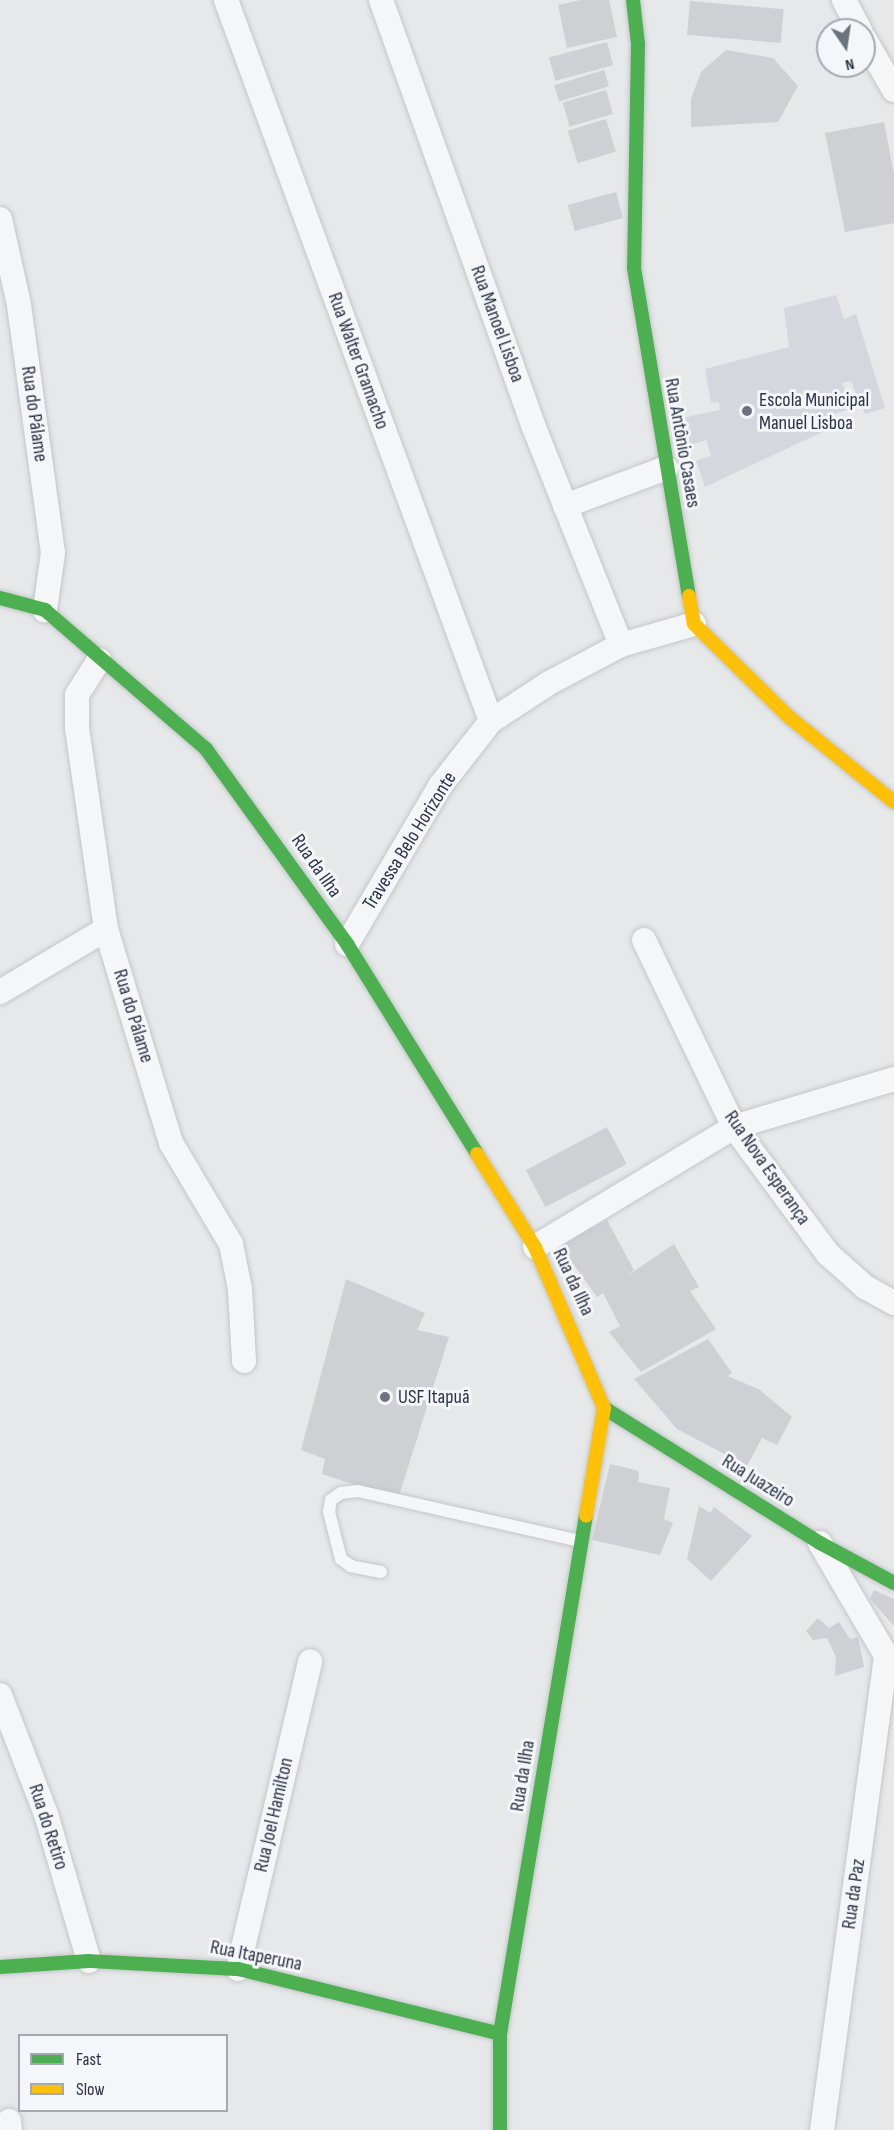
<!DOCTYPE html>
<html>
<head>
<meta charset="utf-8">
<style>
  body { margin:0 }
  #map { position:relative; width:894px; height:2130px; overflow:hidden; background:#e6e8ea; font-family:"Sofia Sans Condensed",sans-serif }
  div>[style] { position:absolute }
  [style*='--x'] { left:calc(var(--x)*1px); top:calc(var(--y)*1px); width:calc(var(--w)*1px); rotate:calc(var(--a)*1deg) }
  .built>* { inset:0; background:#d4d7dd }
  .building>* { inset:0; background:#ced0d3; transform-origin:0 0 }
  .roads { filter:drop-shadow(0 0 2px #c4c6c8) drop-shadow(0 0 2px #c4c6c8) }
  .lane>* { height:12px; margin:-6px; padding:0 6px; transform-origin:6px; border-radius:6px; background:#f5f6f7 }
  .street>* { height:24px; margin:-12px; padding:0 12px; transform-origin:12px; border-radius:12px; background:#f5f6f7 }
  .fast>* { height:14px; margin:-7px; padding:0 7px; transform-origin:7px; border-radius:7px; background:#4caf50 }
  .slow>* { height:14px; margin:-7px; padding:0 7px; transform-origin:7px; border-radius:7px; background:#ffc107 }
  .dots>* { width:16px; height:16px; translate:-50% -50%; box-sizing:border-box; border:3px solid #f4f6f9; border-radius:50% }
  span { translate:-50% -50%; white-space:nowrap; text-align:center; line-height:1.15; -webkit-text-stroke:6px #f4f6f9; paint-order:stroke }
  .street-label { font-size:20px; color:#2b3445 }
  .poi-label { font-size:20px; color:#2b3445 }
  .left { translate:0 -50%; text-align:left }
  .legend { position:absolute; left:18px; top:2034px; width:210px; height:78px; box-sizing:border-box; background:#f4f6f9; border:2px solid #a4a8b1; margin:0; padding:8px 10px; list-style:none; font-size:18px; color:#2b3445 }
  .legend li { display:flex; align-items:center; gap:12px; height:30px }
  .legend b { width:30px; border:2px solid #a4a8b1 }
  .north { position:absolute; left:816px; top:18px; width:60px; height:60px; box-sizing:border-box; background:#f4f6f9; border:2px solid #a4a8b1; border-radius:50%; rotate:167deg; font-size:16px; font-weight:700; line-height:24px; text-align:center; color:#2b3445 }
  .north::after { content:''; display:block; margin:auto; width:21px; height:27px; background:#6c737f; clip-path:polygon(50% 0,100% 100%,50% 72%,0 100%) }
</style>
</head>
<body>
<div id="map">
  <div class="built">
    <div style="clip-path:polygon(836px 295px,844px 319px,856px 314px,885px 408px,865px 414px,851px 381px,842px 383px,852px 408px,828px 416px,831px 428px,705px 487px,696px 461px,711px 456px,706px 440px,682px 448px,677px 419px,720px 410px,719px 402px,711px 403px,705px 369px,789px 347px,784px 308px)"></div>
  </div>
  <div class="building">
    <div style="clip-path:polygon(580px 0,609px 0,617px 37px,567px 48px,558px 5px)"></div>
    <div style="left:690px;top:1px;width:94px;height:34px;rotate:5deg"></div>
    <div style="left:607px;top:42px;width:24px;height:60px;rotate:75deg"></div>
    <div style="clip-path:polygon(726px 50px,773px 58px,798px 86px,778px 122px,691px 127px,691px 99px,701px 72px)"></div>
    <div style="left:604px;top:70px;width:17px;height:52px;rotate:73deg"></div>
    <div style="left:606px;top:90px;width:25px;height:45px;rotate:74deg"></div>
    <div style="left:606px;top:119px;width:34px;height:40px;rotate:73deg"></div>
    <div style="clip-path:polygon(884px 122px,894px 174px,894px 223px,845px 232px,825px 133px)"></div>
    <div style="left:616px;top:192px;width:27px;height:50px;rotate:75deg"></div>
    <div style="left:607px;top:1127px;width:42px;height:92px;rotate:62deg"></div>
    <div style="clip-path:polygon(607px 1220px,634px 1270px,627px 1276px,674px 1244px,699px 1287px,690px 1291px,716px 1329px,641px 1372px,609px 1332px,620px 1326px,603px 1293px,597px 1297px,559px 1244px)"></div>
    <div style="clip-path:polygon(346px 1279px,425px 1313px,417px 1330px,449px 1337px,398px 1499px,322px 1474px,325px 1459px,301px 1450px)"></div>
    <div style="clip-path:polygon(708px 1339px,732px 1373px,728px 1376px,760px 1390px,792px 1417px,777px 1445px,762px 1438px,747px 1466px,677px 1429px,634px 1379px)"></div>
    <div style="clip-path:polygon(610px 1464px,639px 1471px,638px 1482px,670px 1488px,664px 1519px,673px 1523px,660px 1555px,592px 1540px)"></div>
    <div style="clip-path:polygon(699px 1506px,710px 1513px,714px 1507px,752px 1536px,711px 1581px,687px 1559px)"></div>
    <div style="clip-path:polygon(874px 1590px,894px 1599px,894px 1626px,870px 1599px)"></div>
    <div style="clip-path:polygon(818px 1618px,829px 1628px,839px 1622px,850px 1639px,858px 1637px,864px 1667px,835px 1676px,836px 1657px,827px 1638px,813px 1640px,806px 1631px)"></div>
  </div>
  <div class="roads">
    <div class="lane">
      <div style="--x:381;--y:1572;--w:31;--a:-169"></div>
      <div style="--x:351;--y:1566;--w:12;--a:-145"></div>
      <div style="--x:341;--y:1559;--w:49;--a:-104.3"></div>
      <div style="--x:329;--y:1512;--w:12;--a:-81"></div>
      <div style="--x:331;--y:1500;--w:12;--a:-35"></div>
      <div style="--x:341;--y:1493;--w:17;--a:-7"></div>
      <div style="--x:358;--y:1491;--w:228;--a:12.7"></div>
    </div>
    <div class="street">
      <div style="--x:226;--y:0;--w:768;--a:69.82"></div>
      <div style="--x:381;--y:0;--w:451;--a:70.3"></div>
      <div style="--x:533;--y:425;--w:237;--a:68.2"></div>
      <div style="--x:844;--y:0;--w:34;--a:62"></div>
      <div style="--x:864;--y:38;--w:60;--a:60"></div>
      <div style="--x:0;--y:219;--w:88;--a:77.5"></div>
      <div style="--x:19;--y:305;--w:250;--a:82.2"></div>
      <div style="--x:53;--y:553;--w:58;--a:98"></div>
      <div style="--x:565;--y:506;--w:108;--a:-20.6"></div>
      <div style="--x:99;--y:660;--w:41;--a:122.2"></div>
      <div style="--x:77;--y:695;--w:33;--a:90"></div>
      <div style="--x:77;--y:728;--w:203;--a:81.8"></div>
      <div style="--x:106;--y:929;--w:224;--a:73.1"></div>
      <div style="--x:171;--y:1143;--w:117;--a:59.3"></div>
      <div style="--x:231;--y:1244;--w:46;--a:78.7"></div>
      <div style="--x:240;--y:1289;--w:72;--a:86.8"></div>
      <div style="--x:644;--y:940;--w:208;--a:64.3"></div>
      <div style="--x:734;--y:1127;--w:158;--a:53.5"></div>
      <div style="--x:828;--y:1254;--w:50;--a:41.7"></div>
      <div style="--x:865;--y:1287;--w:33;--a:29"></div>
      <div style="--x:347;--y:944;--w:183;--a:-59.5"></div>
      <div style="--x:440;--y:786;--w:83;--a:-51.9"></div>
      <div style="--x:491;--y:721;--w:69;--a:-33.2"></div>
      <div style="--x:549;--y:683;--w:81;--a:-27.8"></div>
      <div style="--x:621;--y:645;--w:76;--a:-16"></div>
      <div style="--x:0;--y:992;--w:123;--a:-30.7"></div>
      <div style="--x:535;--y:1247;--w:232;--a:-31.1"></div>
      <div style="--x:734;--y:1127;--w:167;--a:-16.7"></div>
      <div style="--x:820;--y:1543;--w:146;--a:59.6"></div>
      <div style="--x:0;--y:1695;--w:128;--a:68.9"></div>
      <div style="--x:46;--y:1814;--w:153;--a:73.7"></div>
      <div style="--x:238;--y:1969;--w:316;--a:-76.8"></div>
      <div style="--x:9;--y:2121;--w:9;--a:84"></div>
      <div style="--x:822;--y:2130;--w:475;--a:-82.3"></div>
    </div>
    <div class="fast">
      <div style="--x:633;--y:0;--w:44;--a:83.5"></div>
      <div style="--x:638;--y:44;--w:224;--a:91"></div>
      <div style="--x:634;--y:268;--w:333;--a:80.5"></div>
      <div style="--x:0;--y:598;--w:47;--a:14.9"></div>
      <div style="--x:45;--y:610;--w:213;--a:40.8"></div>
      <div style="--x:206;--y:749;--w:241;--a:54.1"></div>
      <div style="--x:347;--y:944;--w:247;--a:58.2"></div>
      <div style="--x:604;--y:1408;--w:255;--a:32"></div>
      <div style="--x:820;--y:1543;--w:84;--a:28.4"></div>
      <div style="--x:0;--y:1967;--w:89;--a:-3.9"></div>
      <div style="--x:89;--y:1961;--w:149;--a:3.1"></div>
      <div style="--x:238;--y:1969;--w:270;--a:13.9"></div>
      <div style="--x:500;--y:2130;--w:96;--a:-90"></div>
      <div style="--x:500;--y:2034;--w:526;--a:-80.59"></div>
    </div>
    <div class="slow">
      <div style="--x:689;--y:596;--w:28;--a:80"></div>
      <div style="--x:694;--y:624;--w:133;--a:44.4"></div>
      <div style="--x:789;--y:717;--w:135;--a:39"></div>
      <div style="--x:477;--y:1154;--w:110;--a:58.1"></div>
      <div style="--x:535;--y:1247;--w:175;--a:66.8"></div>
      <div style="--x:604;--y:1408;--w:109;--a:99.5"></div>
    </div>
  </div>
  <div class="dots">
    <div style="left:747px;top:411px;background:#6c737f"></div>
    <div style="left:385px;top:1397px;background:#6c737f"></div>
  </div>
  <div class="street-label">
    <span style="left:497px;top:324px;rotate:70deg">Rua Manoel Lisboa</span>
    <span style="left:358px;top:361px;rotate:70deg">Rua Walter Gramacho</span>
    <span style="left:34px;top:414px;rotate:82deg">Rua do Pálame</span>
    <span style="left:682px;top:443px;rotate:80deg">Rua Antônio Casaes</span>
    <span style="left:410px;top:841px;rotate:-58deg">Travessa Belo Horizonte</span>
    <span style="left:316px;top:866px;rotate:55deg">Rua da Ilha</span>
    <span style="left:133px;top:1016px;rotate:73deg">Rua do Pálame</span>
    <span style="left:767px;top:1168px;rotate:55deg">Rua Nova Esperança</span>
    <span style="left:573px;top:1282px;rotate:65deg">Rua da Ilha</span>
    <span style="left:758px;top:1481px;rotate:32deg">Rua Juazeiro</span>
    <span style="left:523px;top:1776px;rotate:-81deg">Rua da Ilha</span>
    <span style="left:274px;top:1815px;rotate:-77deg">Rua Joel Hamilton</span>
    <span style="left:48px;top:1827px;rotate:72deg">Rua do Retiro</span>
    <span style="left:854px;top:1894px;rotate:-82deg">Rua da Paz</span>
    <span style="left:256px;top:1956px;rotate:11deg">Rua Itaperuna</span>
  </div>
  <div class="poi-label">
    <span class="left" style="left:759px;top:412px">Escola Municipal<br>Manuel Lisboa</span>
    <span class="left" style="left:398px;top:1397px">USF Itapuã</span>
  </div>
  <ul class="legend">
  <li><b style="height:8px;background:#4caf50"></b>Fast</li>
  <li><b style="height:8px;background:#ffc107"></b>Slow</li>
  </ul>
  <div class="north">N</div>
</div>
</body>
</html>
